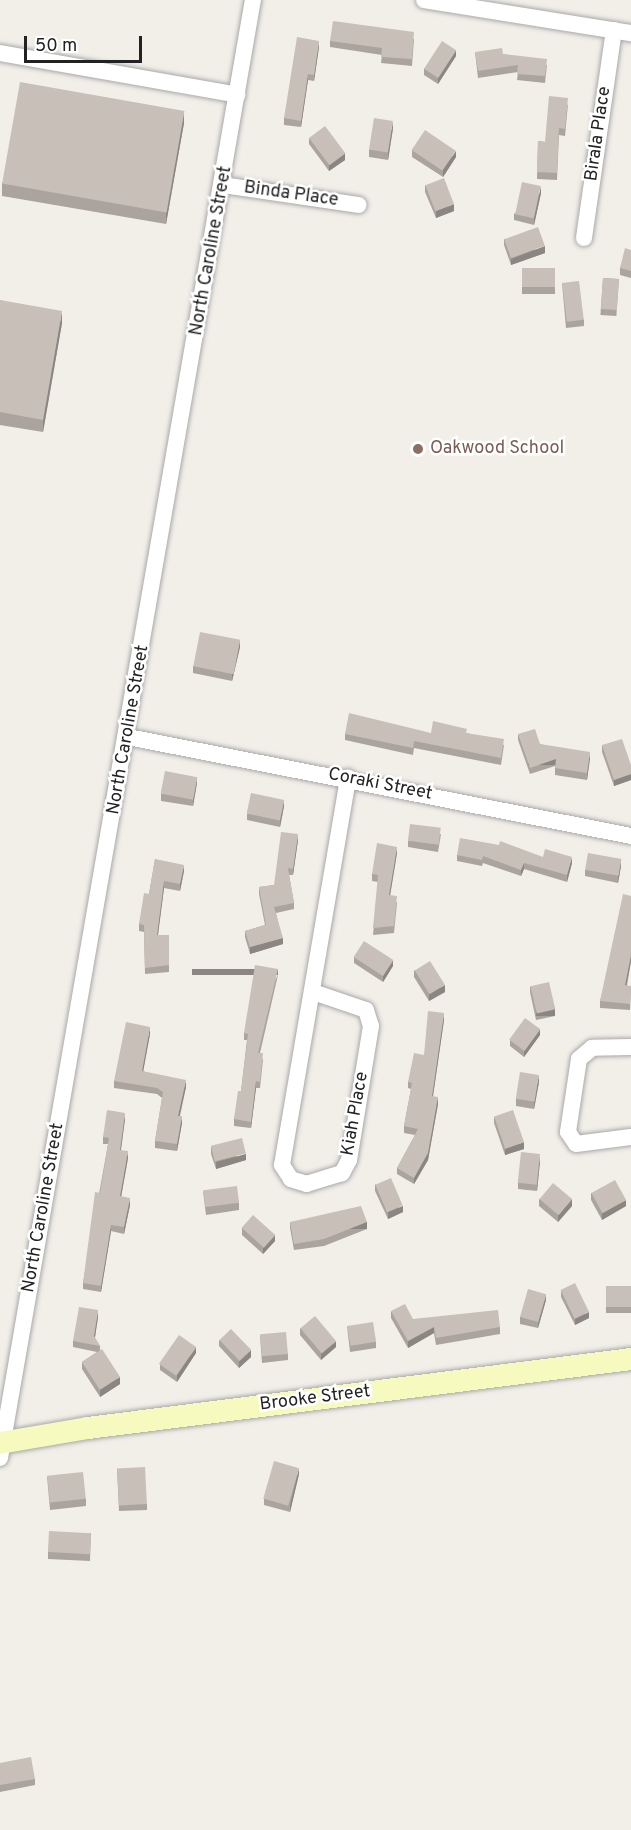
<!DOCTYPE html>
<html>
<head>
<meta charset="utf-8">
<style>
  body { margin:0 }
  #map { position:relative; width:631px; height:1830px; overflow:hidden; background:#f2efe9; font-family:Overpass,sans-serif }
  div>[style] { position:absolute }
  [style*='--x'] { left:calc(var(--x)*1px); top:calc(var(--y)*1px); width:calc(var(--w)*1px); rotate:calc(var(--a)*1deg) }
  .roads { filter:drop-shadow(0 0 2px #a9a9a9) drop-shadow(0 0 2px #a9a9a9) }
  .street>* { height:16px; margin:-8px; padding:0 8px; transform-origin:8px; border-radius:8px; background:#fff }
  .secondary>* { height:22px; margin:-11px; padding:0 11px; transform-origin:11px; border-radius:11px; background:#f7fabf }
  .wall>* { inset:0; background:#aba49e; transform-origin:0 0 }
  .shaded-wall>* { inset:0; background:#8b8681; transform-origin:0 0 }
  .building>* { inset:0; background:#c7bfb8; transform-origin:0 0 }
  .dots>* { width:16px; height:16px; translate:-50% -50%; box-sizing:border-box; border:3px solid #fff; border-radius:50% }
  span { translate:-50% -50%; white-space:nowrap; text-align:center; line-height:1.15; -webkit-text-stroke:5px #fff; paint-order:stroke }
  .street-label { font-size:18px; color:#222 }
  .education-label { font-size:18px; color:#785e54 }
  .left { translate:0 -50%; text-align:left }
  .scale { position:absolute; left:24px; top:36px; width:118px; height:27px; box-sizing:border-box; border:3px solid #222; border-top:0; padding-left:8px; font-size:18px; line-height:21px; white-space:nowrap; color:#222; -webkit-text-stroke:4px #fff; paint-order:stroke }
</style>
</head>
<body>
<div id="map">
  <div class="roads">
    <div class="street">
      <div style="--x:424;--y:0;--w:210;--a:9.1"></div>
      <div style="--x:0;--y:53;--w:241;--a:10"></div>
      <div style="--x:223;--y:185;--w:137;--a:8.4"></div>
      <div style="--x:584;--y:238;--w:210;--a:-81.8"></div>
      <div style="--x:128;--y:737;--w:513;--a:11.13"></div>
      <div style="--x:313;--y:992;--w:56;--a:18.8"></div>
      <div style="--x:366;--y:1010;--w:17;--a:73"></div>
      <div style="--x:371;--y:1026;--w:136;--a:99.3"></div>
      <div style="--x:349;--y:1160;--w:15;--a:118"></div>
      <div style="--x:342;--y:1173;--w:37;--a:163"></div>
      <div style="--x:307;--y:1184;--w:17;--a:-163"></div>
      <div style="--x:291;--y:1179;--w:17;--a:-123"></div>
      <div style="--x:282;--y:1165;--w:393;--a:-80.3"></div>
      <div style="--x:631;--y:1047;--w:39;--a:179"></div>
      <div style="--x:592;--y:1048;--w:17;--a:140"></div>
      <div style="--x:579;--y:1059;--w:74;--a:98.6"></div>
      <div style="--x:568;--y:1132;--w:14;--a:56"></div>
      <div style="--x:576;--y:1144;--w:55;--a:-7.3"></div>
      <div style="--x:0;--y:1458;--w:1480;--a:-80.16"></div>
    </div>
    <div class="secondary">
      <div style="--x:0;--y:1443;--w:89;--a:-9.7"></div>
      <div style="--x:88;--y:1428;--w:547;--a:-7.24"></div>
    </div>
  </div>
  <div class="wall">
    <div style="clip-path:polygon(414px 39px,412px 66px,381px 63px,382px 55px,330px 47px,330px 41px)"></div>
    <div style="clip-path:polygon(319px 47px,314px 81px,308px 80px,301px 127px,284px 125px,284px 118px)"></div>
    <div style="clip-path:polygon(475px 52px,503px 54px,547px 65px,545px 83px,517px 80px,518px 72px,478px 78px)"></div>
    <div style="clip-path:polygon(456px 56px,438px 84px,424px 75px,424px 69px)"></div>
    <div style="clip-path:polygon(568px 104px,565px 136px,559px 135px,557px 180px,537px 179px,538px 141px,545px 142px)"></div>
    <div style="clip-path:polygon(184px 123px,166px 224px,2px 196px,2px 183px)"></div>
    <div style="clip-path:polygon(393px 128px,388px 160px,369px 157px,369px 150px)"></div>
    <div style="clip-path:polygon(309px 138px,345px 160px,329px 171px,309px 144px)"></div>
    <div style="clip-path:polygon(412px 150px,456px 157px,443px 177px,412px 157px)"></div>
    <div style="clip-path:polygon(425px 185px,454px 211px,436px 218px,425px 192px)"></div>
    <div style="clip-path:polygon(541px 193px,534px 225px,514px 220px,514px 214px)"></div>
    <div style="clip-path:polygon(504px 239px,545px 253px,511px 265px,504px 245px)"></div>
    <div style="clip-path:polygon(631px 250px,631px 278px,620px 275px,620px 268px)"></div>
    <div style="left:555px;top:268px;width:26px;height:33px;rotate:90deg"></div>
    <div style="left:603px;top:278px;width:16px;height:37px;rotate:4deg"></div>
    <div style="clip-path:polygon(562px 283px,584px 320px,584px 326px,566px 328px)"></div>
    <div style="clip-path:polygon(0 300px,62px 323px,43px 432px,0 425px)"></div>
    <div style="clip-path:polygon(240px 647px,232px 681px,193px 673px,193px 666px)"></div>
    <div style="clip-path:polygon(431px 733px,467px 733px,504px 745px,501px 765px,414px 748px,413px 755px,345px 740px,345px 734px)"></div>
    <div style="clip-path:polygon(518px 734px,540px 744px,590px 758px,587px 780px,555px 775px,555px 766px,530px 774px,518px 740px)"></div>
    <div style="clip-path:polygon(602px 745px,631px 765px,631px 780px,614px 786px,602px 752px)"></div>
    <div style="clip-path:polygon(197px 783px,193px 806px,161px 801px,161px 794px)"></div>
    <div style="clip-path:polygon(284px 806px,280px 827px,247px 820px,247px 814px)"></div>
    <div style="clip-path:polygon(441px 834px,438px 852px,408px 847px,408px 841px)"></div>
    <div style="clip-path:polygon(298px 840px,293px 875px,289px 875px,294px 903px,294px 909px,276px 913px,283px 944px,250px 954px,245px 937px,245px 931px,265px 925px,259px 894px,259px 887px,274px 885px)"></div>
    <div style="clip-path:polygon(397px 853px,390px 895px,397px 903px,394px 933px,373px 935px,378px 882px,372px 881px,372px 874px)"></div>
    <div style="clip-path:polygon(457px 855px,543px 857px,572px 863px,567px 882px,524px 869px,521px 876px,483px 863px,482px 866px,457px 861px)"></div>
    <div style="clip-path:polygon(155px 859px,184px 871px,180px 891px,164px 888px,158px 935px,169px 935px,169px 972px,145px 974px,144px 932px,139px 931px,139px 924px,149px 894px)"></div>
    <div style="clip-path:polygon(621px 866px,618px 883px,585px 876px,585px 870px)"></div>
    <div style="clip-path:polygon(631px 896px,631px 961px,627px 986px,631px 986px,630px 1010px,600px 1008px,600px 1001px)"></div>
    <div style="clip-path:polygon(354px 957px,393px 966px,383px 982px,354px 963px)"></div>
    <div style="clip-path:polygon(414px 970px,445px 992px,429px 1001px,414px 977px)"></div>
    <div style="clip-path:polygon(278px 975px,260px 1053px,263px 1060px,260px 1088px,256px 1088px,251px 1128px,234px 1126px,234px 1119px,241px 1091px,247px 1040px,244px 1040px,244px 1033px)"></div>
    <div style="clip-path:polygon(530px 986px,555px 1016px,536px 1020px,530px 992px)"></div>
    <div style="clip-path:polygon(444px 1020px,433px 1096px,438px 1104px,428px 1160px,414px 1184px,397px 1174px,397px 1168px,415px 1135px,404px 1133px,404px 1126px,411px 1089px,408px 1088px,408px 1082px)"></div>
    <div style="clip-path:polygon(150px 1034px,143px 1071px,186px 1087px,180px 1116px,182px 1123px,177px 1151px,155px 1148px,155px 1141px,162px 1098px,157px 1094px,114px 1088px,114px 1081px)"></div>
    <div style="clip-path:polygon(540px 1035px,524px 1057px,510px 1046px,510px 1040px)"></div>
    <div style="clip-path:polygon(539px 1082px,534px 1109px,516px 1106px,516px 1099px)"></div>
    <div style="clip-path:polygon(494px 1117px,524px 1149px,505px 1155px,494px 1123px)"></div>
    <div style="clip-path:polygon(125px 1119px,121px 1150px,128px 1158px,121px 1197px,130px 1205px,124px 1234px,111px 1231px,101px 1292px,83px 1289px,83px 1283px,108px 1144px,103px 1144px,103px 1137px)"></div>
    <div style="clip-path:polygon(211px 1147px,246px 1160px,216px 1169px,211px 1154px)"></div>
    <div style="clip-path:polygon(540px 1161px,537px 1191px,518px 1189px,518px 1183px)"></div>
    <div style="clip-path:polygon(375px 1184px,403px 1212px,388px 1219px,375px 1191px)"></div>
    <div style="clip-path:polygon(203px 1191px,239px 1203px,239px 1210px,206px 1215px)"></div>
    <div style="clip-path:polygon(591px 1193px,626px 1206px,602px 1220px,591px 1200px)"></div>
    <div style="clip-path:polygon(539px 1199px,572px 1206px,558px 1222px,539px 1206px)"></div>
    <div style="clip-path:polygon(290px 1222px,367px 1229px,324px 1246px,294px 1250px,290px 1228px)"></div>
    <div style="clip-path:polygon(242px 1228px,275px 1241px,263px 1254px,242px 1235px)"></div>
    <div style="left:631px;top:1286px;width:27px;height:25px;rotate:90deg"></div>
    <div style="clip-path:polygon(561px 1290px,589px 1318px,575px 1325px,561px 1297px)"></div>
    <div style="clip-path:polygon(546px 1300px,538px 1328px,520px 1324px,520px 1317px)"></div>
    <div style="clip-path:polygon(391px 1311px,413px 1319px,500px 1327px,500px 1334px,436px 1345px,434px 1333px,408px 1348px,391px 1318px)"></div>
    <div style="clip-path:polygon(98px 1317px,95px 1338px,100px 1346px,100px 1350px,120px 1384px,100px 1397px,82px 1369px,82px 1362px,97px 1352px,73px 1347px,73px 1341px)"></div>
    <div style="clip-path:polygon(347px 1326px,376px 1342px,376px 1348px,350px 1352px)"></div>
    <div style="clip-path:polygon(300px 1328px,336px 1347px,321px 1360px,300px 1335px)"></div>
    <div style="clip-path:polygon(260px 1335px,288px 1354px,288px 1360px,262px 1363px)"></div>
    <div style="clip-path:polygon(219px 1340px,251px 1357px,239px 1368px,219px 1346px)"></div>
    <div style="clip-path:polygon(196px 1353px,177px 1382px,160px 1370px,160px 1364px)"></div>
    <div style="clip-path:polygon(117px 1468px,147px 1504px,147px 1510px,119px 1511px)"></div>
    <div style="clip-path:polygon(299px 1474px,290px 1512px,264px 1505px,264px 1499px)"></div>
    <div style="clip-path:polygon(47px 1476px,86px 1499px,86px 1506px,50px 1510px)"></div>
    <div style="clip-path:polygon(91px 1533px,90px 1561px,48px 1559px,48px 1552px)"></div>
    <div style="clip-path:polygon(0 1763px,35px 1779px,35px 1785px,0 1792px)"></div>
  </div>
  <div class="shaded-wall">
    <div style="clip-path:polygon(319px 41px,319px 47px,314px 81px,314px 75px)"></div>
    <div style="clip-path:polygon(456px 50px,456px 56px,438px 84px,438px 77px)"></div>
    <div style="clip-path:polygon(308px 74px,308px 80px,301px 127px,301px 121px)"></div>
    <div style="clip-path:polygon(184px 111px,184px 123px,166px 224px,166px 212px)"></div>
    <div style="clip-path:polygon(393px 121px,393px 128px,388px 160px,388px 153px)"></div>
    <div style="clip-path:polygon(456px 151px,456px 157px,443px 177px,443px 170px)"></div>
    <div style="clip-path:polygon(345px 153px,345px 160px,329px 171px,329px 165px)"></div>
    <div style="clip-path:polygon(541px 186px,541px 193px,534px 225px,534px 218px)"></div>
    <div style="clip-path:polygon(454px 204px,454px 211px,436px 218px,436px 211px)"></div>
    <div style="clip-path:polygon(545px 246px,545px 253px,511px 265px,511px 259px)"></div>
    <div style="clip-path:polygon(62px 311px,62px 323px,43px 432px,43px 420px)"></div>
    <div style="clip-path:polygon(240px 640px,240px 647px,232px 681px,232px 675px)"></div>
    <div style="clip-path:polygon(590px 752px,590px 758px,587px 780px,587px 773px)"></div>
    <div style="left:556px;top:759px;width:6px;height:28px;rotate:90deg"></div>
    <div style="clip-path:polygon(631px 774px,631px 780px,614px 786px,614px 780px)"></div>
    <div style="clip-path:polygon(197px 777px,197px 783px,193px 806px,193px 800px)"></div>
    <div style="clip-path:polygon(284px 800px,284px 806px,280px 827px,280px 820px)"></div>
    <div style="clip-path:polygon(298px 834px,298px 840px,293px 875px,293px 869px)"></div>
    <div style="clip-path:polygon(397px 847px,397px 853px,389px 902px,389px 895px)"></div>
    <div style="clip-path:polygon(572px 857px,572px 863px,567px 882px,567px 875px)"></div>
    <div style="clip-path:polygon(621px 859px,621px 866px,618px 883px,618px 876px)"></div>
    <div style="clip-path:polygon(524px 863px,524px 869px,521px 876px,521px 870px)"></div>
    <div style="clip-path:polygon(184px 865px,184px 871px,180px 891px,180px 884px)"></div>
    <div style="clip-path:polygon(164px 881px,164px 888px,157px 942px,157px 935px)"></div>
    <div style="clip-path:polygon(283px 938px,283px 944px,250px 954px,250px 947px)"></div>
    <div style="clip-path:polygon(631px 955px,631px 961px,625px 992px,625px 985px)"></div>
    <div style="clip-path:polygon(393px 960px,393px 966px,383px 982px,383px 976px)"></div>
    <div style="left:278px;top:969px;width:6px;height:86px;rotate:90deg"></div>
    <div style="clip-path:polygon(445px 985px,445px 992px,429px 1001px,429px 994px)"></div>
    <div style="left:555px;top:1009px;width:7px;height:19px;rotate:90deg"></div>
    <div style="clip-path:polygon(444px 1013px,444px 1020px,432px 1103px,432px 1096px)"></div>
    <div style="clip-path:polygon(150px 1027px,150px 1034px,142px 1078px,142px 1071px)"></div>
    <div style="clip-path:polygon(540px 1029px,540px 1035px,524px 1057px,524px 1050px)"></div>
    <div style="clip-path:polygon(539px 1075px,539px 1082px,534px 1109px,534px 1102px)"></div>
    <div style="clip-path:polygon(186px 1080px,186px 1087px,178px 1122px,178px 1116px)"></div>
    <div style="clip-path:polygon(256px 1081px,256px 1088px,251px 1128px,251px 1122px)"></div>
    <div style="clip-path:polygon(438px 1097px,438px 1104px,428px 1160px,414px 1184px,414px 1178px)"></div>
    <div style="clip-path:polygon(125px 1113px,125px 1119px,120px 1156px,120px 1150px)"></div>
    <div style="clip-path:polygon(182px 1116px,182px 1123px,177px 1151px,177px 1144px)"></div>
    <div style="clip-path:polygon(524px 1142px,524px 1149px,505px 1155px,505px 1149px)"></div>
    <div style="clip-path:polygon(128px 1151px,128px 1158px,120px 1203px,120px 1196px)"></div>
    <div style="clip-path:polygon(246px 1154px,246px 1160px,216px 1169px,216px 1162px)"></div>
    <div style="clip-path:polygon(540px 1154px,540px 1161px,537px 1191px,537px 1185px)"></div>
    <div style="clip-path:polygon(130px 1198px,130px 1205px,124px 1234px,124px 1227px)"></div>
    <div style="clip-path:polygon(572px 1199px,572px 1206px,558px 1222px,558px 1215px)"></div>
    <div style="clip-path:polygon(626px 1200px,626px 1206px,602px 1220px,602px 1213px)"></div>
    <div style="clip-path:polygon(403px 1206px,403px 1212px,388px 1219px,388px 1212px)"></div>
    <div style="left:367px;top:1222px;width:7px;height:46px;rotate:90deg"></div>
    <div style="clip-path:polygon(111px 1225px,111px 1231px,101px 1292px,101px 1286px)"></div>
    <div style="clip-path:polygon(275px 1235px,275px 1241px,263px 1254px,263px 1248px)"></div>
    <div style="clip-path:polygon(546px 1294px,546px 1300px,538px 1328px,538px 1322px)"></div>
    <div style="clip-path:polygon(98px 1310px,98px 1317px,94px 1343px,94px 1336px)"></div>
    <div style="clip-path:polygon(589px 1312px,589px 1318px,575px 1325px,575px 1319px)"></div>
    <div style="clip-path:polygon(434px 1327px,434px 1333px,408px 1348px,408px 1341px)"></div>
    <div style="clip-path:polygon(336px 1341px,336px 1347px,321px 1360px,321px 1353px)"></div>
    <div style="clip-path:polygon(196px 1347px,196px 1353px,177px 1382px,177px 1375px)"></div>
    <div style="clip-path:polygon(251px 1350px,251px 1357px,239px 1368px,239px 1361px)"></div>
    <div style="clip-path:polygon(120px 1377px,120px 1384px,100px 1397px,100px 1390px)"></div>
    <div style="clip-path:polygon(299px 1468px,299px 1474px,290px 1512px,290px 1505px)"></div>
  </div>
  <div class="building">
    <div style="clip-path:polygon(333px 21px,414px 32px,412px 59px,381px 57px,382px 48px,330px 41px)"></div>
    <div style="clip-path:polygon(297px 37px,319px 41px,314px 75px,308px 74px,301px 121px,284px 118px)"></div>
    <div style="left:442px;top:41px;width:17px;height:33px;rotate:33deg"></div>
    <div style="clip-path:polygon(502px 48px,503px 54px,547px 59px,545px 76px,517px 74px,518px 65px,478px 71px,475px 52px)"></div>
    <div style="left:20px;top:82px;width:167px;height:103px;rotate:10deg"></div>
    <div style="clip-path:polygon(549px 96px,568px 98px,565px 129px,559px 128px,557px 173px,537px 172px,538px 141px,545px 142px)"></div>
    <div style="left:374px;top:118px;width:19px;height:32px;rotate:9deg"></div>
    <div style="left:325px;top:126px;width:34px;height:20px;rotate:53deg"></div>
    <div style="left:425px;top:130px;width:37px;height:24px;rotate:34deg"></div>
    <div style="left:444px;top:178px;width:28px;height:20px;rotate:69deg"></div>
    <div style="left:522px;top:182px;width:19px;height:33px;rotate:12deg"></div>
    <div style="left:538px;top:227px;width:20px;height:36px;rotate:70deg"></div>
    <div style="clip-path:polygon(625px 248px,631px 250px,631px 271px,620px 268px)"></div>
    <div style="left:555px;top:268px;width:19px;height:33px;rotate:90deg"></div>
    <div style="left:603px;top:278px;width:16px;height:31px;rotate:4deg"></div>
    <div style="left:579px;top:281px;width:39px;height:17px;rotate:83deg"></div>
    <div style="clip-path:polygon(0 300px,62px 311px,43px 420px,0 412px)"></div>
    <div style="left:200px;top:632px;width:41px;height:35px;rotate:11deg"></div>
    <div style="clip-path:polygon(349px 713px,431px 733px,433px 721px,467px 729px,466px 733px,504px 739px,501px 758px,414px 741px,413px 748px,345px 734px)"></div>
    <div style="clip-path:polygon(535px 729px,540px 744px,590px 752px,587px 773px,555px 768px,556px 759px,530px 768px,518px 734px)"></div>
    <div style="clip-path:polygon(622px 739px,631px 765px,631px 774px,614px 780px,602px 745px)"></div>
    <div style="left:165px;top:771px;width:33px;height:23px;rotate:11deg"></div>
    <div style="left:251px;top:793px;width:34px;height:21px;rotate:12deg"></div>
    <div style="left:410px;top:824px;width:31px;height:17px;rotate:7deg"></div>
    <div style="clip-path:polygon(281px 832px,298px 834px,293px 869px,288px 868px,294px 903px,274px 907px,283px 938px,250px 947px,245px 931px,266px 925px,259px 887px,274px 885px)"></div>
    <div style="clip-path:polygon(460px 838px,499px 845px,500px 841px,543px 857px,545px 849px,572px 857px,567px 875px,524px 863px,521px 870px,483px 856px,482px 860px,457px 855px)"></div>
    <div style="clip-path:polygon(377px 843px,397px 847px,389px 895px,397px 896px,394px 926px,373px 928px,378px 875px,372px 874px)"></div>
    <div style="left:588px;top:853px;width:34px;height:17px;rotate:10deg"></div>
    <div style="clip-path:polygon(155px 859px,184px 865px,180px 884px,164px 881px,157px 935px,169px 935px,169px 965px,145px 968px,144px 925px,139px 924px,144px 893px,149px 894px)"></div>
    <div style="clip-path:polygon(623px 894px,631px 896px,631px 955px,625px 985px,631px 986px,630px 1004px,600px 1001px)"></div>
    <div style="left:364px;top:941px;width:35px;height:19px;rotate:33deg"></div>
    <div style="left:430px;top:961px;width:28px;height:18px;rotate:58deg"></div>
    <div style="clip-path:polygon(255px 965px,278px 969px,258px 1053px,263px 1053px,260px 1082px,256px 1081px,251px 1122px,234px 1119px,238px 1091px,241px 1091px,248px 1034px,244px 1033px)"></div>
    <div style="left:549px;top:982px;width:28px;height:19px;rotate:77deg"></div>
    <div style="clip-path:polygon(428px 1011px,444px 1013px,432px 1096px,438px 1097px,428px 1153px,414px 1178px,397px 1168px,418px 1129px,404px 1126px,412px 1083px,408px 1082px,414px 1053px,424px 1055px)"></div>
    <div style="left:525px;top:1018px;width:19px;height:27px;rotate:36deg"></div>
    <div style="clip-path:polygon(126px 1022px,150px 1027px,142px 1071px,186px 1080px,178px 1116px,182px 1116px,177px 1144px,155px 1141px,163px 1092px,157px 1088px,114px 1081px)"></div>
    <div style="left:520px;top:1072px;width:19px;height:27px;rotate:9deg"></div>
    <div style="clip-path:polygon(107px 1110px,125px 1113px,120px 1150px,128px 1151px,120px 1196px,130px 1198px,124px 1227px,111px 1225px,101px 1286px,83px 1283px,95px 1192px,100px 1193px,109px 1138px,103px 1137px)"></div>
    <div style="left:513px;top:1110px;width:34px;height:20px;rotate:71deg"></div>
    <div style="left:242px;top:1138px;width:16px;height:32px;rotate:76deg"></div>
    <div style="left:521px;top:1152px;width:19px;height:31px;rotate:6deg"></div>
    <div style="left:391px;top:1178px;width:30px;height:17px;rotate:67deg"></div>
    <div style="left:615px;top:1180px;width:23px;height:27px;rotate:61deg"></div>
    <div style="left:553px;top:1183px;width:25px;height:21px;rotate:40deg"></div>
    <div style="left:237px;top:1186px;width:17px;height:34px;rotate:83deg"></div>
    <div style="clip-path:polygon(361px 1206px,367px 1222px,324px 1239px,294px 1244px,290px 1222px)"></div>
    <div style="left:253px;top:1215px;width:30px;height:17px;rotate:42deg"></div>
    <div style="left:575px;top:1283px;width:32px;height:16px;rotate:64deg"></div>
    <div style="left:631px;top:1286px;width:21px;height:25px;rotate:90deg"></div>
    <div style="left:528px;top:1289px;width:19px;height:29px;rotate:16deg"></div>
    <div style="clip-path:polygon(405px 1304px,413px 1319px,498px 1310px,500px 1327px,436px 1338px,434px 1327px,408px 1341px,391px 1311px)"></div>
    <div style="clip-path:polygon(79px 1307px,98px 1310px,94px 1336px,100px 1346px,73px 1341px)"></div>
    <div style="left:315px;top:1316px;width:33px;height:19px;rotate:50deg"></div>
    <div style="left:373px;top:1322px;width:20px;height:26px;rotate:81deg"></div>
    <div style="left:231px;top:1329px;width:29px;height:16px;rotate:46deg"></div>
    <div style="left:286px;top:1332px;width:22px;height:26px;rotate:85deg"></div>
    <div style="left:179px;top:1335px;width:21px;height:35px;rotate:35deg"></div>
    <div style="left:102px;top:1349px;width:33px;height:24px;rotate:57deg"></div>
    <div style="left:274px;top:1461px;width:26px;height:39px;rotate:16deg"></div>
    <div style="left:145px;top:1467px;width:37px;height:28px;rotate:87deg"></div>
    <div style="left:83px;top:1472px;width:27px;height:36px;rotate:84deg"></div>
    <div style="left:49px;top:1531px;width:42px;height:21px;rotate:3deg"></div>
    <div style="clip-path:polygon(31px 1757px,35px 1779px,0 1785px,0 1763px)"></div>
  </div>
  <div class="dots">
    <div style="left:418px;top:449px;background:#8d6e63"></div>
  </div>
  <div class="street-label">
    <span style="left:599px;top:134px;rotate:-82deg">Birala Place</span>
    <span style="left:291px;top:195px;rotate:8deg">Binda Place</span>
    <span style="left:212px;top:251px;rotate:-80deg">North Caroline Street</span>
    <span style="left:129px;top:730px;rotate:-80deg">North Caroline Street</span>
    <span style="left:380px;top:785px;rotate:11deg">Coraki Street</span>
    <span style="left:356px;top:1114px;rotate:-80deg">Kiah Place</span>
    <span style="left:44px;top:1208px;rotate:-80deg">North Caroline Street</span>
    <span style="left:315px;top:1399px;rotate:-7deg">Brooke Street</span>
  </div>
  <div class="education-label">
    <span class="left" style="left:430px;top:449px">Oakwood School</span>
  </div>
  <div class="scale">50 m</div>
</div>
</body>
</html>
